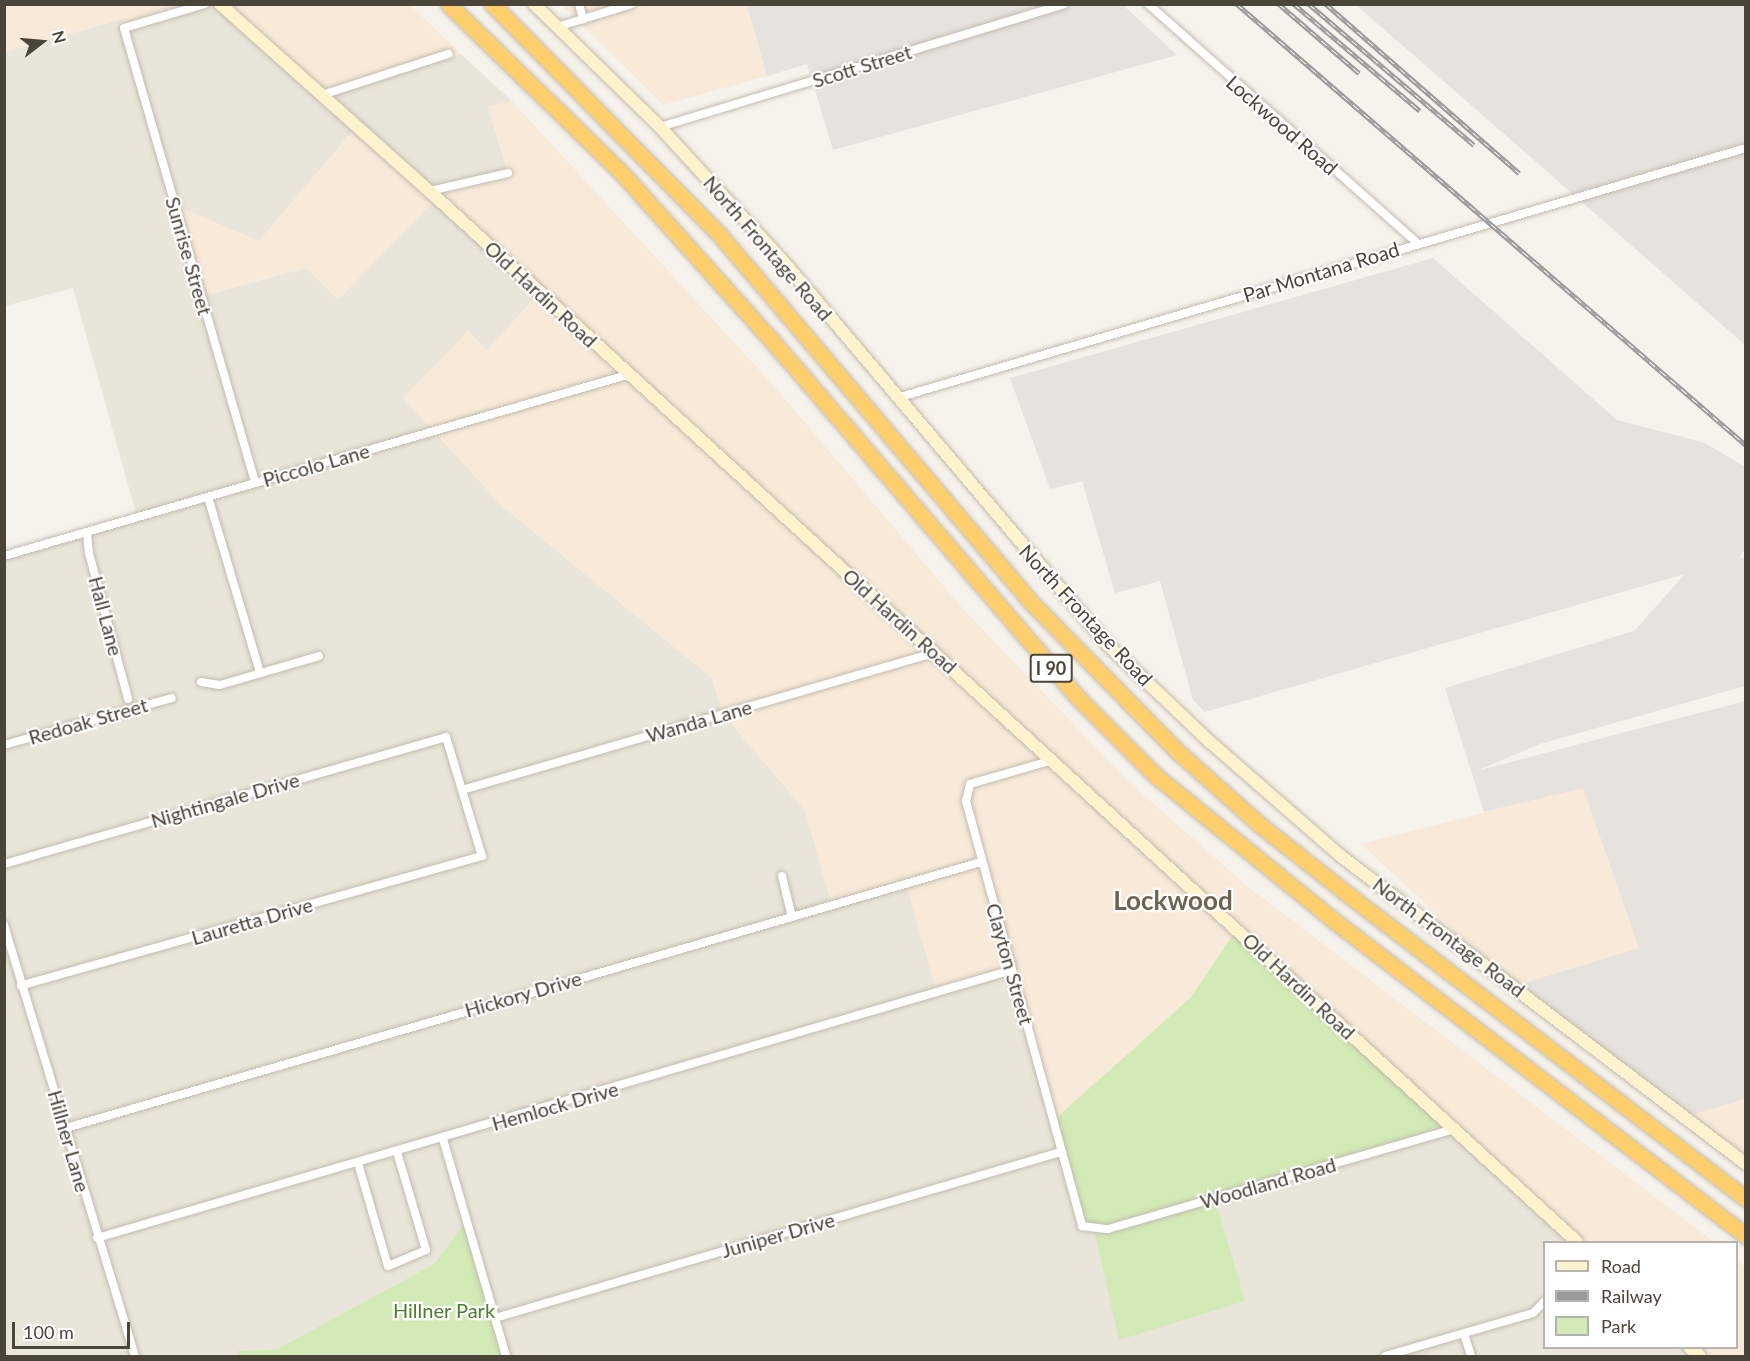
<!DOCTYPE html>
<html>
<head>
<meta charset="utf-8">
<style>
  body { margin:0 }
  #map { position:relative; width:1750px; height:1361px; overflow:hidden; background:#f6f3ec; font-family:Lato,sans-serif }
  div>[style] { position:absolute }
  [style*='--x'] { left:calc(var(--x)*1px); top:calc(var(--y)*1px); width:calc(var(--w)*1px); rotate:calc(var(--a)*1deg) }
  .residential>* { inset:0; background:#eae5da }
  .commercial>* { inset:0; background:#f7ead8 }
  .industrial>* { inset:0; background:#e6e2dd }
  .green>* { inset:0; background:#d2eab5 }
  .roads { filter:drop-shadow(0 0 2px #c2bbae) drop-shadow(0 0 2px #c2bbae) }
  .street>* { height:8px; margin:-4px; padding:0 4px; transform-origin:4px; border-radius:4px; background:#fff }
  .secondary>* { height:12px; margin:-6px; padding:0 6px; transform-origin:6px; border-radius:6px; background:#fff3cd }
  .highway>* { height:15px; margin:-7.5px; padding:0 7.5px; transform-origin:7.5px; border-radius:7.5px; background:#ffcf6e }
  .rail>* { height:4.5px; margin-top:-2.25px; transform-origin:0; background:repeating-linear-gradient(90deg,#fff 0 7px,#9a9a9a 0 14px); box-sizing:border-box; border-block:2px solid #9a9a9a }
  span { translate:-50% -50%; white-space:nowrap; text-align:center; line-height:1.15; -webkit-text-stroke:4.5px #fff; paint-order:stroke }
  .shield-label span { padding:2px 4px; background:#fff; border:2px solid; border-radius:4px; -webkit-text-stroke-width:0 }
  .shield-label { font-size:18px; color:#4b4439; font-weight:700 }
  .street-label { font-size:20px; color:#4b4439 }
  .park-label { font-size:20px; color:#4a7f2a }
  .district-label { font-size:26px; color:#6e6250; font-weight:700 }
  .frame { position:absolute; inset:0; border:6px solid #4b4439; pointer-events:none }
  .legend { position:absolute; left:1543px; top:1241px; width:195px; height:108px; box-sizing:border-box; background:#fff; border:2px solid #b7b4b0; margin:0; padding:8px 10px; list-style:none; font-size:18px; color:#4b4439 }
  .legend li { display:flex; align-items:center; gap:12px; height:30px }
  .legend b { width:30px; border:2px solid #b7b4b0 }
  .north { position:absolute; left:12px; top:12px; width:60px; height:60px; -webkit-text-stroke:4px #fff; paint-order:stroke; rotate:74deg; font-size:16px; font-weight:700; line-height:24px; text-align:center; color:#4b4439 }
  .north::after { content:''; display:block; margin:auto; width:21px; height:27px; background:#4b4439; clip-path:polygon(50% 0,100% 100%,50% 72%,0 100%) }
  .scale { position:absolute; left:12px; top:1322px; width:118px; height:27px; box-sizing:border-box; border:3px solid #4b4439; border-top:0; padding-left:8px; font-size:18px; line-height:21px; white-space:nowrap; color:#4b4439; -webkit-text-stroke:4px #fff; paint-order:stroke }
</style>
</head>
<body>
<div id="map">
  <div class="residential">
    <div style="clip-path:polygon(220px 4px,322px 95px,461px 54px,512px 101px,488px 107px,508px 173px,430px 191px,357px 126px,259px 241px,176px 206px,202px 296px,306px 268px,437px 198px,539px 293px,487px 351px,468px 331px,435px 431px,501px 505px,712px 678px,723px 714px,805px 810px,832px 905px,906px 884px,1012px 970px,1214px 1198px,1454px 1129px,1577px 1242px,1544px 1242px,1544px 1348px,1690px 1348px,1700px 1356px,506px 1356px,467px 1220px,434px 1264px,277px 1349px,237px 1351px,237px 1356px,5px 1356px,5px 556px,137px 517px,73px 288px,5px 306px,5px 52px,122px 19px,124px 28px,205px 5px)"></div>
  </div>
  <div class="commercial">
    <div style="clip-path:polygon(5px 5px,205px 5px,124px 28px,121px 19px,5px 52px)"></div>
    <div style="clip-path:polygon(220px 5px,410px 5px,461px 54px,322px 95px)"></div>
    <div style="clip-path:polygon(562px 5px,747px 5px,767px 76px,663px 105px)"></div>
    <div style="clip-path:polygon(512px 101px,774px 386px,964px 610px,1129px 782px,1247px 886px,1714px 1242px,1577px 1242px,1237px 929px,1190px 998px,1053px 1121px,1012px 971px,937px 993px,906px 884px,832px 905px,805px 810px,723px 714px,712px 678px,501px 505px,403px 398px,468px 331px,487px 350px,539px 294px,437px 198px,338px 300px,306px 268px,201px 296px,175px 206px,259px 241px,357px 126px,430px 191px,508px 172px,488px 107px)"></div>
    <div style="clip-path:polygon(1583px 787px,1639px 948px,1514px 986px,1361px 844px)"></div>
    <div style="clip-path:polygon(1745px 1099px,1745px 1163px,1685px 1117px)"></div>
    <div style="clip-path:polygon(1737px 1260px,1745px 1267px,1745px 1356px,1700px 1356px,1690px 1348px,1736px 1348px)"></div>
  </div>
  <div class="industrial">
    <div style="clip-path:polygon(747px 5px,1123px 5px,1177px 55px,833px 150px,807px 64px,767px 76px)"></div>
    <div style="clip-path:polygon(1356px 5px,1745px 5px,1745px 345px,1550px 174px)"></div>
    <div style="clip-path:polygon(1433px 258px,1617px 420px,1705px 443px,1745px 467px,1745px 550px,1739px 557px,1745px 559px,1745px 686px,1540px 744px,1476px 771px,1745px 701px,1745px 1099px,1685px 1117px,1514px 986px,1639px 948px,1583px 788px,1484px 812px,1445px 688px,1634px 631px,1685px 574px,1205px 712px,1193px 700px,1160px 581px,1115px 593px,1082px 481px,1050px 489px,1010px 378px)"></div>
  </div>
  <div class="green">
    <div style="clip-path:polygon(1237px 929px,1454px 1129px,1215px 1199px,1245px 1301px,1119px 1340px,1094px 1230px,1082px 1226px,1053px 1121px,1190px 998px)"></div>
    <div style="clip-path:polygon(467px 1220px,506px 1356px,237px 1356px,237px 1351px,277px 1349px,434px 1264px)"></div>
  </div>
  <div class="roads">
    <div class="street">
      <div style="--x:205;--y:4;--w:84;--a:163.5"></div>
      <div style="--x:124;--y:28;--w:473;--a:73.9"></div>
      <div style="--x:579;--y:4;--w:16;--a:75"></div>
      <div style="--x:1148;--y:4;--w:361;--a:41.6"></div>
      <div style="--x:557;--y:27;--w:78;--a:-17"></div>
      <div style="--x:322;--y:95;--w:133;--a:-18"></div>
      <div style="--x:660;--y:127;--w:422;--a:-16.9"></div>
      <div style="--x:430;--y:191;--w:80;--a:-13"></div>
      <div style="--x:897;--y:398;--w:885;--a:-16.41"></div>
      <div style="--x:208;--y:497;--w:184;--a:73.5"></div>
      <div style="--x:87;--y:532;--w:21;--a:85"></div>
      <div style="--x:89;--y:553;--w:151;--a:75"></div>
      <div style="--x:4;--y:556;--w:649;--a:-16.2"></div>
      <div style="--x:201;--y:682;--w:19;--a:9"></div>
      <div style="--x:220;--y:685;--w:103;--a:-16.3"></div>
      <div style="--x:4;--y:745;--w:174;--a:-15.6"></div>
      <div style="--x:1053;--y:760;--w:86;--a:163.9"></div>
      <div style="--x:970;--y:784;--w:17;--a:103"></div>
      <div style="--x:966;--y:801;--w:441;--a:74.7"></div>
      <div style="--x:1082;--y:1226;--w:26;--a:7"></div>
      <div style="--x:1108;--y:1229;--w:360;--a:-16.1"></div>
      <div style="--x:462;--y:790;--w:492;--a:-16.2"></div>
      <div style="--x:4;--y:864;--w:460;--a:-16"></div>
      <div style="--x:446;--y:737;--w:124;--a:73.2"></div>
      <div style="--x:482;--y:856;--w:479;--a:164.3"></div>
      <div style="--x:782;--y:876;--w:42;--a:76.3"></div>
      <div style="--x:4;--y:925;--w:450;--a:73.1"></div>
      <div style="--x:66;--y:1128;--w:953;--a:-16.21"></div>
      <div style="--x:443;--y:1139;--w:226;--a:73.8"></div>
      <div style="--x:358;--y:1163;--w:107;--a:73.8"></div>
      <div style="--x:388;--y:1266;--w:41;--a:-22.8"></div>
      <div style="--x:426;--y:1250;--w:102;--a:-106.5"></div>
      <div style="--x:97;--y:1238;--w:953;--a:-16.33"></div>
      <div style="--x:495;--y:1318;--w:590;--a:-16.35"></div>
      <div style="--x:1464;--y:1334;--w:23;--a:72"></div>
      <div style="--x:1385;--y:1356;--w:154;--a:-16.2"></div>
      <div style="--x:1533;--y:1313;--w:16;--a:-45"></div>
    </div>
    <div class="secondary">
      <div style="--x:220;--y:4;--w:291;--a:41.8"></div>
      <div style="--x:437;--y:198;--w:1546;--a:42.48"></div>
      <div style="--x:534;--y:4;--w:176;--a:44.3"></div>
      <div style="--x:660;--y:127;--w:180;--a:47.5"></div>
      <div style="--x:782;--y:260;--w:504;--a:49.74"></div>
      <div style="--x:1108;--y:645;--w:141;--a:43.6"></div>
      <div style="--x:1210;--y:742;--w:175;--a:41.1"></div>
      <div style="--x:1342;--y:857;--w:507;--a:37.23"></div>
      <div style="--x:1690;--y:1348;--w:13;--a:39"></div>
    </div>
    <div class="highway">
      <div style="--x:448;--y:4;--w:240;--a:44.2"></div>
      <div style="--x:620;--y:171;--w:231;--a:48.2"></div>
      <div style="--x:774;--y:343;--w:469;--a:49.4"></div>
      <div style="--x:1079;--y:699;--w:109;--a:45"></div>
      <div style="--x:1156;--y:776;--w:228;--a:39.1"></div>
      <div style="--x:1333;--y:920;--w:520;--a:37.42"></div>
      <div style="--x:492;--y:4;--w:323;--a:45.4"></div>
      <div style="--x:719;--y:234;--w:478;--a:49.7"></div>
      <div style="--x:1028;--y:599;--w:214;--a:45.6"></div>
      <div style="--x:1178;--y:752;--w:110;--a:41.7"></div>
      <div style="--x:1260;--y:825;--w:121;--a:38.3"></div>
      <div style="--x:1355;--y:900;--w:492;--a:37.4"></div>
    </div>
  </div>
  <div class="rail">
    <div style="--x:1237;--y:4;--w:673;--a:40.91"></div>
    <div style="--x:1279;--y:4;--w:106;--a:40.8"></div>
    <div style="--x:1294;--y:4;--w:165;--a:40.3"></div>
    <div style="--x:1309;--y:4;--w:217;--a:40.5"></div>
    <div style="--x:1326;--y:4;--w:257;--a:41.2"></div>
  </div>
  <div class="shield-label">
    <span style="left:1051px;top:668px">I 90</span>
  </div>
  <div class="street-label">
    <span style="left:862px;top:66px;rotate:-17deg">Scott Street</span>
    <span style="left:1282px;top:125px;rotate:41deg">Lockwood Road</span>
    <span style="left:768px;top:248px;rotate:49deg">North Frontage Road</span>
    <span style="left:189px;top:256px;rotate:74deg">Sunrise Street</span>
    <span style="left:1321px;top:272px;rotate:-17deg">Par Montana Road</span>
    <span style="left:541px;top:294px;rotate:43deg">Old Hardin Road</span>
    <span style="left:316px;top:465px;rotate:-16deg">Piccolo Lane</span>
    <span style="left:1086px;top:615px;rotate:47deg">North Frontage Road</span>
    <span style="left:106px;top:616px;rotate:75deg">Hall Lane</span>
    <span style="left:900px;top:621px;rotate:42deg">Old Hardin Road</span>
    <span style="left:88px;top:721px;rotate:-16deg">Redoak Street</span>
    <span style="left:699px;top:721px;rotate:-16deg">Wanda Lane</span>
    <span style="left:225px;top:800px;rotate:-16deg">Nightingale Drive</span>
    <span style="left:252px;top:921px;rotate:-16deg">Lauretta Drive</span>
    <span style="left:1449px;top:937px;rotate:37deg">North Frontage Road</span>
    <span style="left:1010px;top:964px;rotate:74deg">Clayton Street</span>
    <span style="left:1299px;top:986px;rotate:43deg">Old Hardin Road</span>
    <span style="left:523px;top:994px;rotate:-16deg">Hickory Drive</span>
    <span style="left:555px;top:1106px;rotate:-16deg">Hemlock Drive</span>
    <span style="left:69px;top:1141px;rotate:74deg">Hillner Lane</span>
    <span style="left:1268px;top:1183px;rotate:-16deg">Woodland Road</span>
    <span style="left:778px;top:1235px;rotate:-16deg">Juniper Drive</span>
  </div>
  <div class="park-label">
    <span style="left:444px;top:1310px">Hillner Park</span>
  </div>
  <div class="district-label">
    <span style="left:1173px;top:901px">Lockwood</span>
  </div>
  <div class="frame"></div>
  <ul class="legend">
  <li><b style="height:8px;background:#fff3cd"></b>Road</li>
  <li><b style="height:8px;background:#9a9a9a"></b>Railway</li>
  <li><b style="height:16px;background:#d2eab5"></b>Park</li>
  </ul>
  <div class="north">N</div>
  <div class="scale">100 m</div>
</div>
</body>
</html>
